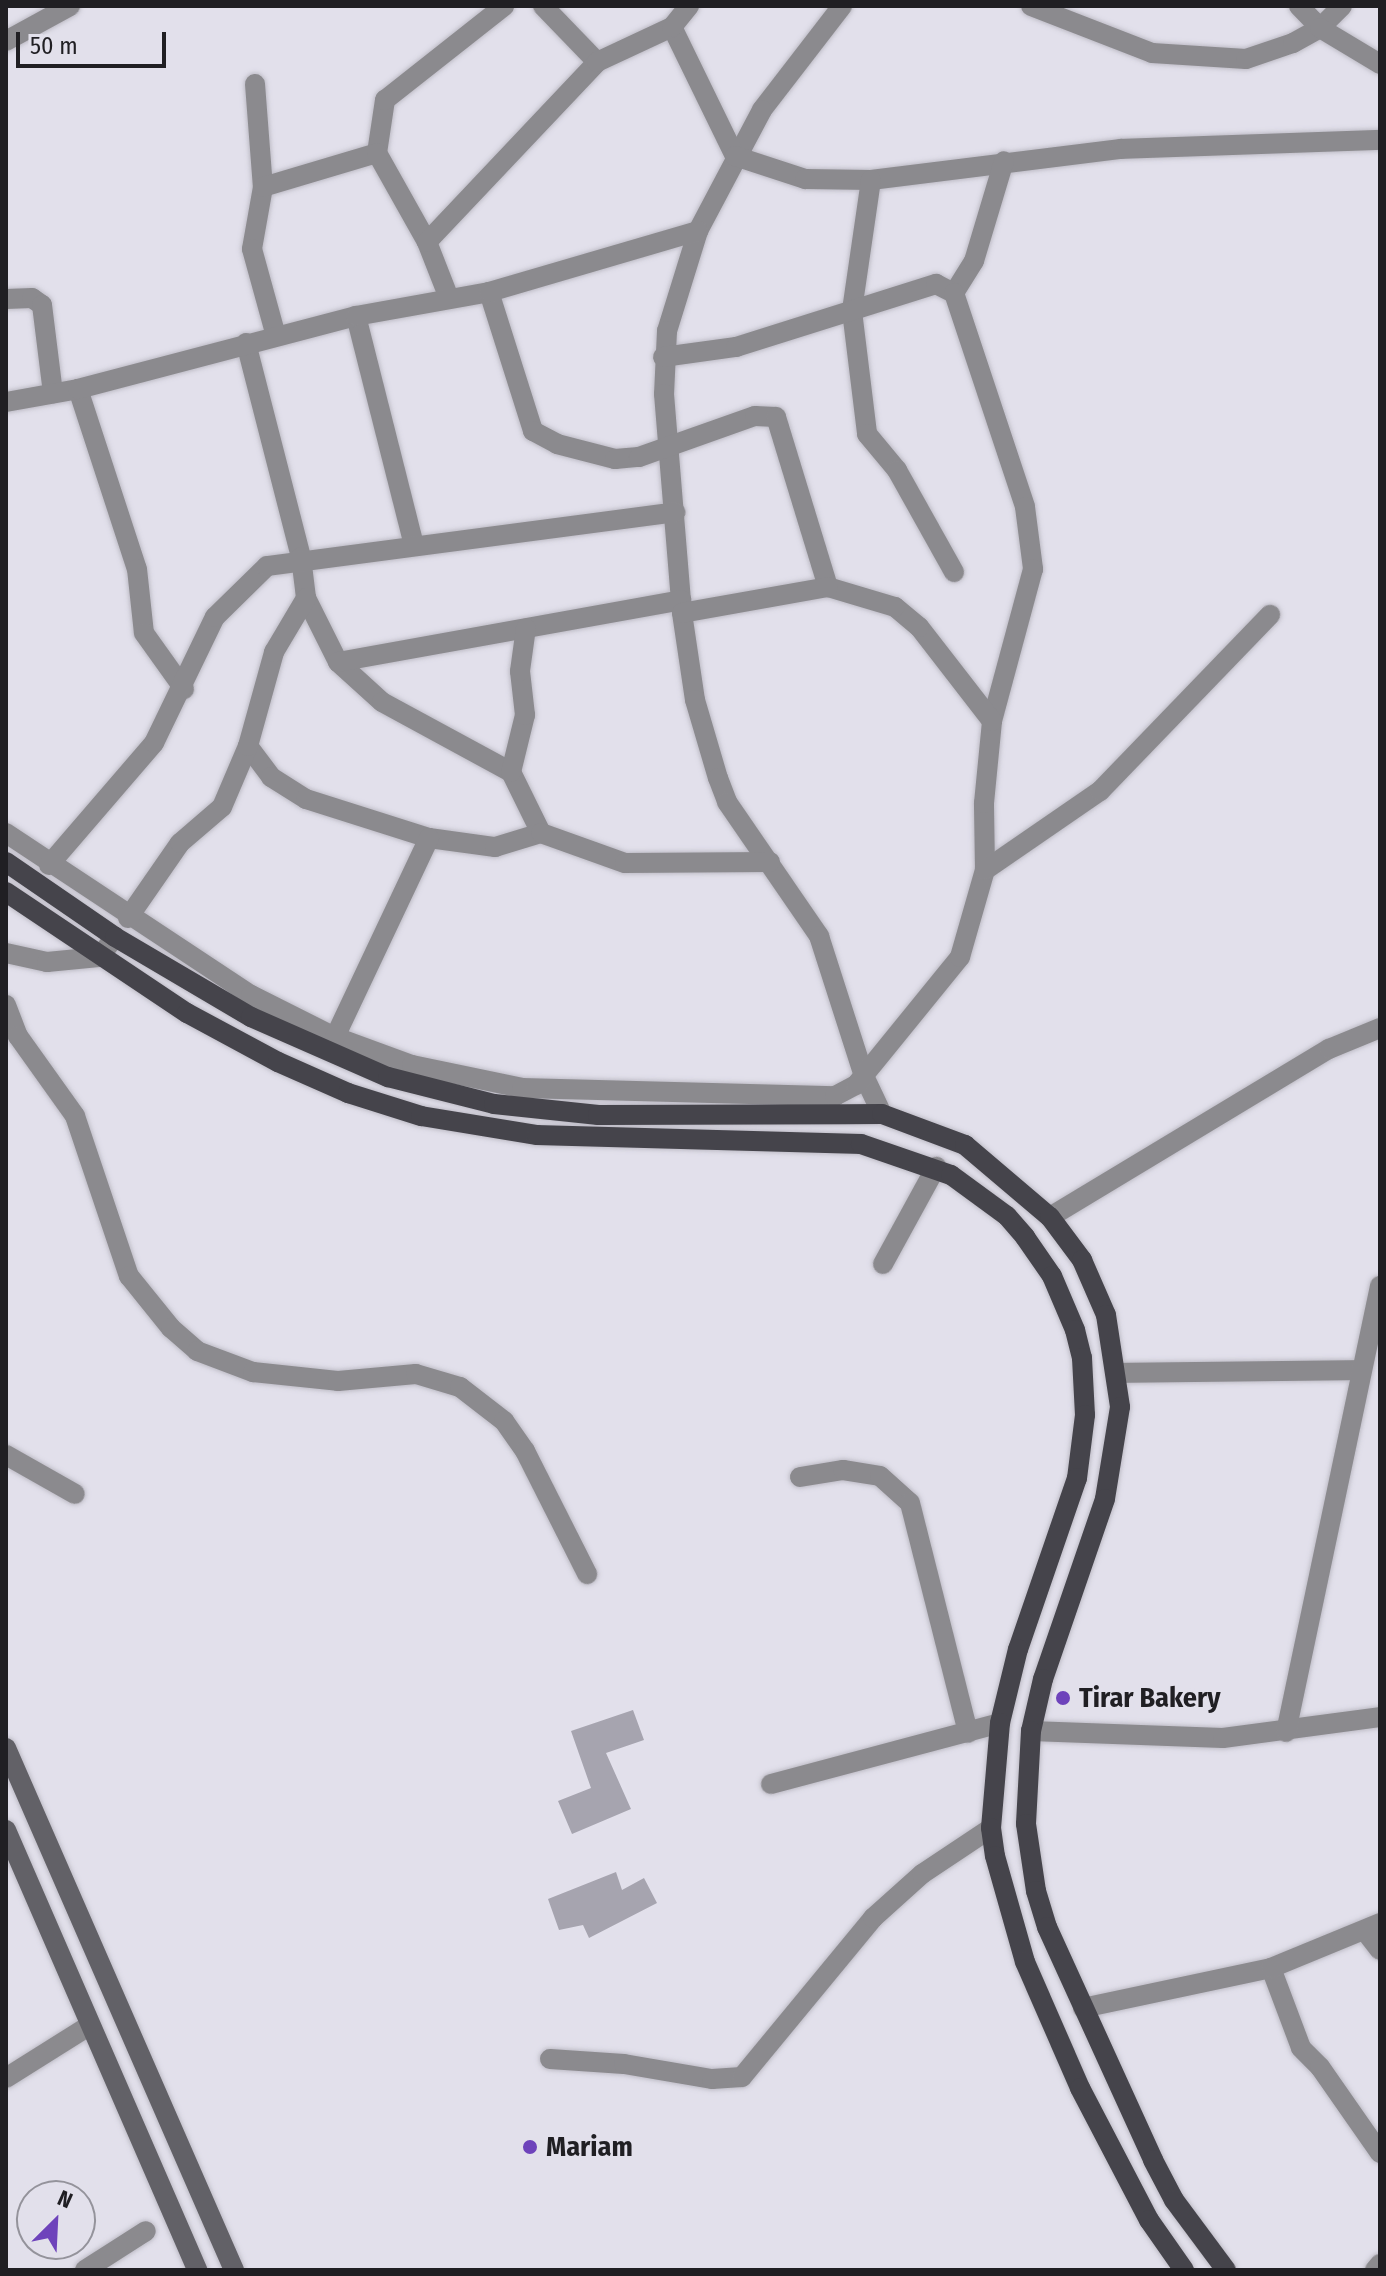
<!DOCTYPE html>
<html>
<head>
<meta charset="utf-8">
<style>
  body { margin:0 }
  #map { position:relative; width:1386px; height:2276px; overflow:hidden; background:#e2e0eb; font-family:"Fira Sans Condensed",sans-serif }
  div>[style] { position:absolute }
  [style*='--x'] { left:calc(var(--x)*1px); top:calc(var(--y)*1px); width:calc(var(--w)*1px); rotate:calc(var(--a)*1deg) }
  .building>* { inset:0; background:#a6a4af }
  .roads { filter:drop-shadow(0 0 2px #bfbdc7) drop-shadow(0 0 2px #bfbdc7) }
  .street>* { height:20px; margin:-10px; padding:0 10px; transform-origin:10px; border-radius:10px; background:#8b8a8e }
  .secondary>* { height:20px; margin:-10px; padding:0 10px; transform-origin:10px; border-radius:10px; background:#626167 }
  .primary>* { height:20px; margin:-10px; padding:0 10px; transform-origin:10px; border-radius:10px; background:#45444b }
  .dots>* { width:22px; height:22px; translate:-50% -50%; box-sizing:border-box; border:4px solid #e2e0eb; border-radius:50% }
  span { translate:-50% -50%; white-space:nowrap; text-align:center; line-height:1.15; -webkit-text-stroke:8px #e2e0eb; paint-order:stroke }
  .poi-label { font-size:28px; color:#201f23; font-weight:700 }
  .left { translate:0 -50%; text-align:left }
  .frame { position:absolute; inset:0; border:8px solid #201f23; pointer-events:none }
  .north { position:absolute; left:16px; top:2180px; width:80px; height:80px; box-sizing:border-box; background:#e2e0eb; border:2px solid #94939b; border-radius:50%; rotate:24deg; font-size:22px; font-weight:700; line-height:32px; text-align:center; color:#201f23 }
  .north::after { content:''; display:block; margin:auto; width:28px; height:36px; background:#6e43bb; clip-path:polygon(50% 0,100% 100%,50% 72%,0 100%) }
  .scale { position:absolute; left:16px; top:32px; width:150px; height:36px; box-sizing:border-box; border:4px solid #201f23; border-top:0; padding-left:10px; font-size:24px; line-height:28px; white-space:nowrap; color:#201f23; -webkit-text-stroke:6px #e2e0eb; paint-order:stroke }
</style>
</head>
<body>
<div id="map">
  <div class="building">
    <div style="clip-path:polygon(633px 1710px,644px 1740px,606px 1753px,631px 1809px,572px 1834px,558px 1801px,591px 1788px,571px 1731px)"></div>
    <div style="clip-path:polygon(616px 1872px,622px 1890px,644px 1878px,657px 1903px,589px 1938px,583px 1925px,559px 1930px,548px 1899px)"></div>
  </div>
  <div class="roads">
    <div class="street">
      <div style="--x:543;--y:6;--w:78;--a:46"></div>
      <div style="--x:842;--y:6;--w:131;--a:127.6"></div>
      <div style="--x:762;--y:110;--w:137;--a:117.9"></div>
      <div style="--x:698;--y:231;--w:105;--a:107.2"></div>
      <div style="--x:667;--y:331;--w:63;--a:92.7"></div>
      <div style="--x:664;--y:394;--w:220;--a:85.3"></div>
      <div style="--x:682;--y:613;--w:88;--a:81.5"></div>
      <div style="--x:695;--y:700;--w:81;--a:73.6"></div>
      <div style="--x:718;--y:778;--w:26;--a:69"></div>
      <div style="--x:727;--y:802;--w:163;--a:55.5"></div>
      <div style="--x:819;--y:936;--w:147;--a:72.2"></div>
      <div style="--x:864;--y:1076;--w:42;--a:64.7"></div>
      <div style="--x:1031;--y:6;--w:130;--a:21.2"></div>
      <div style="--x:1152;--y:53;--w:94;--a:3.7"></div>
      <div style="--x:1246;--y:59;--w:50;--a:-18.8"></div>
      <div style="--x:1293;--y:43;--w:31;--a:-29"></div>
      <div style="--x:1320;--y:28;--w:31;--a:-45"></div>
      <div style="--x:1299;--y:6;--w:30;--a:46"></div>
      <div style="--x:1320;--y:28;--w:70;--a:31"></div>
      <div style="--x:672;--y:27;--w:144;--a:64"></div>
      <div style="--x:735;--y:156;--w:74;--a:18.2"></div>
      <div style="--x:805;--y:179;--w:66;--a:0.9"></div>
      <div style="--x:871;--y:180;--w:252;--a:-7.1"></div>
      <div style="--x:1121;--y:149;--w:259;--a:-2"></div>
      <div style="--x:6;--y:41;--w:73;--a:-28.7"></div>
      <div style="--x:255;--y:84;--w:103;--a:85.6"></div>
      <div style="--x:263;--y:187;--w:63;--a:100.1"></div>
      <div style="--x:252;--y:249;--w:90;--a:74.6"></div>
      <div style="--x:377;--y:153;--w:54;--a:-81.4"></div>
      <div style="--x:385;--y:100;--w:152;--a:-38.3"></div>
      <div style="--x:871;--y:180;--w:132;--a:98.3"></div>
      <div style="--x:852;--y:311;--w:124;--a:83"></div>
      <div style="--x:867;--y:434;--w:47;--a:50.2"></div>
      <div style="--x:897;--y:470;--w:117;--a:60.8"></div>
      <div style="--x:263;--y:187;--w:119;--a:-16.6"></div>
      <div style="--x:377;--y:153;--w:102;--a:60.7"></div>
      <div style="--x:427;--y:242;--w:60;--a:68.6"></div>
      <div style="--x:427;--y:242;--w:248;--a:-46.6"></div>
      <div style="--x:597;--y:62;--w:83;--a:-25"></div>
      <div style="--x:672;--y:27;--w:27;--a:-51"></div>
      <div style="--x:489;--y:292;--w:146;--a:72.4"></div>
      <div style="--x:533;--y:431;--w:27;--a:28"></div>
      <div style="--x:557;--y:444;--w:60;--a:14.5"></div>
      <div style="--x:615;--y:459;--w:24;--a:-5"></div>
      <div style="--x:639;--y:457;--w:123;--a:-19.5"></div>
      <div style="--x:755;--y:416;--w:21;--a:3"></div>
      <div style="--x:776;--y:417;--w:178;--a:73"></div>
      <div style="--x:954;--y:293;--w:38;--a:-58"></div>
      <div style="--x:974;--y:261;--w:104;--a:-73.3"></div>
      <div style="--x:6;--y:299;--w:26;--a:-2"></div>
      <div style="--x:32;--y:298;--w:12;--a:35"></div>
      <div style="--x:42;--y:305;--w:89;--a:82.9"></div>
      <div style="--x:356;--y:316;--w:237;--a:75.8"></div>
      <div style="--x:246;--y:343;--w:221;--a:75.6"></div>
      <div style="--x:301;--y:557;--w:41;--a:83"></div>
      <div style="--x:306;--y:598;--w:72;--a:63.4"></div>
      <div style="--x:338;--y:662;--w:59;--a:42.3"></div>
      <div style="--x:382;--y:702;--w:147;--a:28.5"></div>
      <div style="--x:511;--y:772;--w:68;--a:63.8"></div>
      <div style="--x:663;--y:357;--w:74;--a:-7.8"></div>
      <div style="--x:736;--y:347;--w:210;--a:-17.5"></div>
      <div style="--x:936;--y:284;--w:20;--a:27"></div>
      <div style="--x:954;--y:293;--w:225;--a:71.6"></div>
      <div style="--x:1025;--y:507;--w:63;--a:82.6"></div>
      <div style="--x:1033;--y:569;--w:157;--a:105.1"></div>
      <div style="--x:78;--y:389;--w:189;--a:71.9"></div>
      <div style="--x:137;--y:569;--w:64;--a:83.8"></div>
      <div style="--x:144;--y:633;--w:69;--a:54.5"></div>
      <div style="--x:6;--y:402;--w:73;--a:-10.2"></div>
      <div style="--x:78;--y:389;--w:287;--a:-14.7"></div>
      <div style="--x:356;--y:316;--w:135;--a:-10.2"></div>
      <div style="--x:489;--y:292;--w:218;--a:-16.3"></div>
      <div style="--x:338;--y:662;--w:349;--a:-10.2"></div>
      <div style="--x:248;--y:746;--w:39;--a:53"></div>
      <div style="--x:271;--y:777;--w:41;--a:32.2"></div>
      <div style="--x:306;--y:799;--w:129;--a:17.6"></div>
      <div style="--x:429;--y:838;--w:67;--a:7.8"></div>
      <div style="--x:495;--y:847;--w:48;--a:-16.9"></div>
      <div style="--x:541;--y:833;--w:89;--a:19.7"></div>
      <div style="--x:625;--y:863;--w:145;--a:-0.4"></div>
      <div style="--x:511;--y:772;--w:59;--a:-76.2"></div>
      <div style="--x:525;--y:715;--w:44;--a:-96.5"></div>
      <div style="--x:520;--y:671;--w:43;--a:-82.1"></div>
      <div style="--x:6;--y:833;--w:294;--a:33.5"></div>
      <div style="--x:251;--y:995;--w:94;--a:26.6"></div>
      <div style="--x:335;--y:1037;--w:82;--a:20"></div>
      <div style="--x:412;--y:1065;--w:112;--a:11.8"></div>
      <div style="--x:522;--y:1088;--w:313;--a:1.5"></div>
      <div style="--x:835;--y:1096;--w:24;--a:-28"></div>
      <div style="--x:856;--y:1085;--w:165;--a:-50.9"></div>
      <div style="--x:960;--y:957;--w:91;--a:-74"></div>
      <div style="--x:985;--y:870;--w:67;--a:-90.9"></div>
      <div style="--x:984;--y:803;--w:82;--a:-84.4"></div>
      <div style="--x:992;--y:721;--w:119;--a:-127.8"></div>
      <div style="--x:919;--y:627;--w:31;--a:-140"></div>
      <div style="--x:895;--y:607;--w:70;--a:-163.4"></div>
      <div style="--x:828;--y:587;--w:148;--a:169.9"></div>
      <div style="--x:49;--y:865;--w:161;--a:-49.3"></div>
      <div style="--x:154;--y:743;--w:140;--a:-64.2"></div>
      <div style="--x:215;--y:617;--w:73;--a:-44.4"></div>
      <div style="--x:267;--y:566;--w:412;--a:-7.5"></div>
      <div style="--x:985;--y:870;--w:140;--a:-34.5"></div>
      <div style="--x:1100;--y:791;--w:245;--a:-46"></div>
      <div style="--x:128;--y:918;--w:91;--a:-55.3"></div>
      <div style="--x:180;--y:843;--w:55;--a:-40.6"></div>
      <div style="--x:222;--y:807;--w:66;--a:-66.9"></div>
      <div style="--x:248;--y:746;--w:98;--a:-74.5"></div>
      <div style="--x:274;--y:652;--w:63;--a:-59.3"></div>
      <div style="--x:6;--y:953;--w:42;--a:12.4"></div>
      <div style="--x:47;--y:962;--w:52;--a:-5.5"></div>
      <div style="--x:99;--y:957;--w:26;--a:-51"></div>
      <div style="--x:6;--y:1005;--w:33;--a:69"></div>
      <div style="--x:18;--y:1036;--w:98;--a:54.5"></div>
      <div style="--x:75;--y:1116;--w:169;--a:71.4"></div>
      <div style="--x:129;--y:1276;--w:67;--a:51.1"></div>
      <div style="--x:171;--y:1328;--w:35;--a:41"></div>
      <div style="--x:197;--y:1351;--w:60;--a:20.6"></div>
      <div style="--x:253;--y:1372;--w:85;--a:6"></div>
      <div style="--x:338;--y:1381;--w:78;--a:-5.1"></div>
      <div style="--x:416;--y:1374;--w:46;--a:16.5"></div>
      <div style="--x:460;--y:1387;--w:56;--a:37.7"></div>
      <div style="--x:504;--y:1421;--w:37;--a:55"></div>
      <div style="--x:525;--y:1451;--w:138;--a:63.2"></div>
      <div style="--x:335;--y:1037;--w:220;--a:-64.7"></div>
      <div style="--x:1050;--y:1217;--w:326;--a:-31.1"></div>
      <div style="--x:1329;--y:1049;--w:55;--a:-22.4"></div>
      <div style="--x:883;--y:1264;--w:111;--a:-61.3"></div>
      <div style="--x:1118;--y:1373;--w:241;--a:-0.7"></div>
      <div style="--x:6;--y:1455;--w:79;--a:29.5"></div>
      <div style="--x:800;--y:1477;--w:44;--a:-9.2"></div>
      <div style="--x:843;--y:1470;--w:37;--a:9"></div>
      <div style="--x:880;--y:1476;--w:40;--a:42"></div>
      <div style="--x:910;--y:1503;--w:237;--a:75.8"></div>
      <div style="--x:1031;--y:1731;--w:192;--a:2.1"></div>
      <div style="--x:1223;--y:1738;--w:158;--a:-7.6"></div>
      <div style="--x:1286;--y:1732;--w:456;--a:-78.1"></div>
      <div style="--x:771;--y:1784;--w:237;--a:-14.9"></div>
      <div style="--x:1365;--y:1931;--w:24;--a:52"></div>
      <div style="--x:1271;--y:1968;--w:85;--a:69.4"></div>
      <div style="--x:1301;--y:2048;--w:27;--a:45"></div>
      <div style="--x:1320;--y:2067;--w:105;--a:55.1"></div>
      <div style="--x:1083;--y:2008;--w:192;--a:-12"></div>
      <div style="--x:1271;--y:1968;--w:118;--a:-22.4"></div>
      <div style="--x:550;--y:2059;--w:74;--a:3.9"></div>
      <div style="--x:624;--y:2064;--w:89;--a:9.7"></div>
      <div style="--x:712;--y:2079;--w:30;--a:-4"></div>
      <div style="--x:742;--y:2077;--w:206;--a:-50.5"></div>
      <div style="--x:873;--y:1918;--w:66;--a:-41.9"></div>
      <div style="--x:922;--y:1874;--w:83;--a:-33.7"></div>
      <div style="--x:6;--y:2078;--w:99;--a:-32.2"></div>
      <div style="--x:85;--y:2270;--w:72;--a:-32.6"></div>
      <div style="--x:1375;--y:2270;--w:8;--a:-50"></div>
    </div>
    <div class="secondary">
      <div style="--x:6;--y:1748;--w:570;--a:66.41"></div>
      <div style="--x:6;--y:1830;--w:480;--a:66.5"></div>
    </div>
    <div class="primary">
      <div style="--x:6;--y:862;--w:132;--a:34.5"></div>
      <div style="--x:115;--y:937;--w:158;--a:30.5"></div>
      <div style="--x:251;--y:1017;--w:150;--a:23.7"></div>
      <div style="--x:388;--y:1077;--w:109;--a:14.3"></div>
      <div style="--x:494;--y:1104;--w:105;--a:6"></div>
      <div style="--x:598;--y:1115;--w:284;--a:-0.2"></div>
      <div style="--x:882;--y:1114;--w:89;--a:20.5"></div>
      <div style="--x:965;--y:1145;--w:111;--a:40.3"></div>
      <div style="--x:1050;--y:1217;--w:54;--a:53.3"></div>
      <div style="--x:1082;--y:1260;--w:60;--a:66.4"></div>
      <div style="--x:1106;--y:1315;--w:93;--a:81.3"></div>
      <div style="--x:1120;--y:1407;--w:93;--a:99.3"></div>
      <div style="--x:1105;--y:1499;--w:190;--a:109"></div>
      <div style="--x:1043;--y:1679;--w:53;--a:103"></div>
      <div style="--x:1031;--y:1731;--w:93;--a:93.1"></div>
      <div style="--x:1026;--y:1824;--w:68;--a:81.5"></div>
      <div style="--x:1036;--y:1891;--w:38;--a:73"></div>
      <div style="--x:1047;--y:1927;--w:256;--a:65.5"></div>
      <div style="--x:1153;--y:2160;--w:45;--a:62.3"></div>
      <div style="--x:1174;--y:2200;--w:87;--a:53.4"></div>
      <div style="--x:6;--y:892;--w:218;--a:33.8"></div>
      <div style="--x:187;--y:1013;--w:103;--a:28.3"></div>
      <div style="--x:278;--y:1062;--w:77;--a:23.9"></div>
      <div style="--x:348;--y:1093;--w:77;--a:17.5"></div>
      <div style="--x:421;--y:1116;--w:118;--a:9.3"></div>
      <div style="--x:537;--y:1135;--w:324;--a:1.6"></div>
      <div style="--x:861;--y:1144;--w:95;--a:19"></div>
      <div style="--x:951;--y:1175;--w:69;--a:36.2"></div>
      <div style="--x:1007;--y:1216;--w:28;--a:49"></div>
      <div style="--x:1025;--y:1237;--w:47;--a:55.3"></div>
      <div style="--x:1052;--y:1276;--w:59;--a:66.9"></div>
      <div style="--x:1075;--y:1330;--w:29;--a:76"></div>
      <div style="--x:1082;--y:1358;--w:57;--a:87"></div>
      <div style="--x:1085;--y:1415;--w:64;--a:97.2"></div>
      <div style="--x:1077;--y:1478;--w:181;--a:109"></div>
      <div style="--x:1018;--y:1649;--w:76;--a:103.7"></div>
      <div style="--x:1000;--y:1723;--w:105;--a:94.9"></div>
      <div style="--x:991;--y:1828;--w:28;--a:82"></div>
      <div style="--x:995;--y:1856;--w:110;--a:74.2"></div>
      <div style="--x:1025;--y:1962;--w:137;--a:66.4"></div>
      <div style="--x:1080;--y:2088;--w:149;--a:62.4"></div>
      <div style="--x:1149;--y:2220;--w:61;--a:55"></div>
    </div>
  </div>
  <div class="dots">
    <div style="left:1063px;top:1698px;background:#6e43bb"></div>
    <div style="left:530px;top:2147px;background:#6e43bb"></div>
  </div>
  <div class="poi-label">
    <span class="left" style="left:1079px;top:1698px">Tirar Bakery</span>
    <span class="left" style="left:546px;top:2147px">Mariam</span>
  </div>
  <div class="frame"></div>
  <div class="north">N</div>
  <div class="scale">50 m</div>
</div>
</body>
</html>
